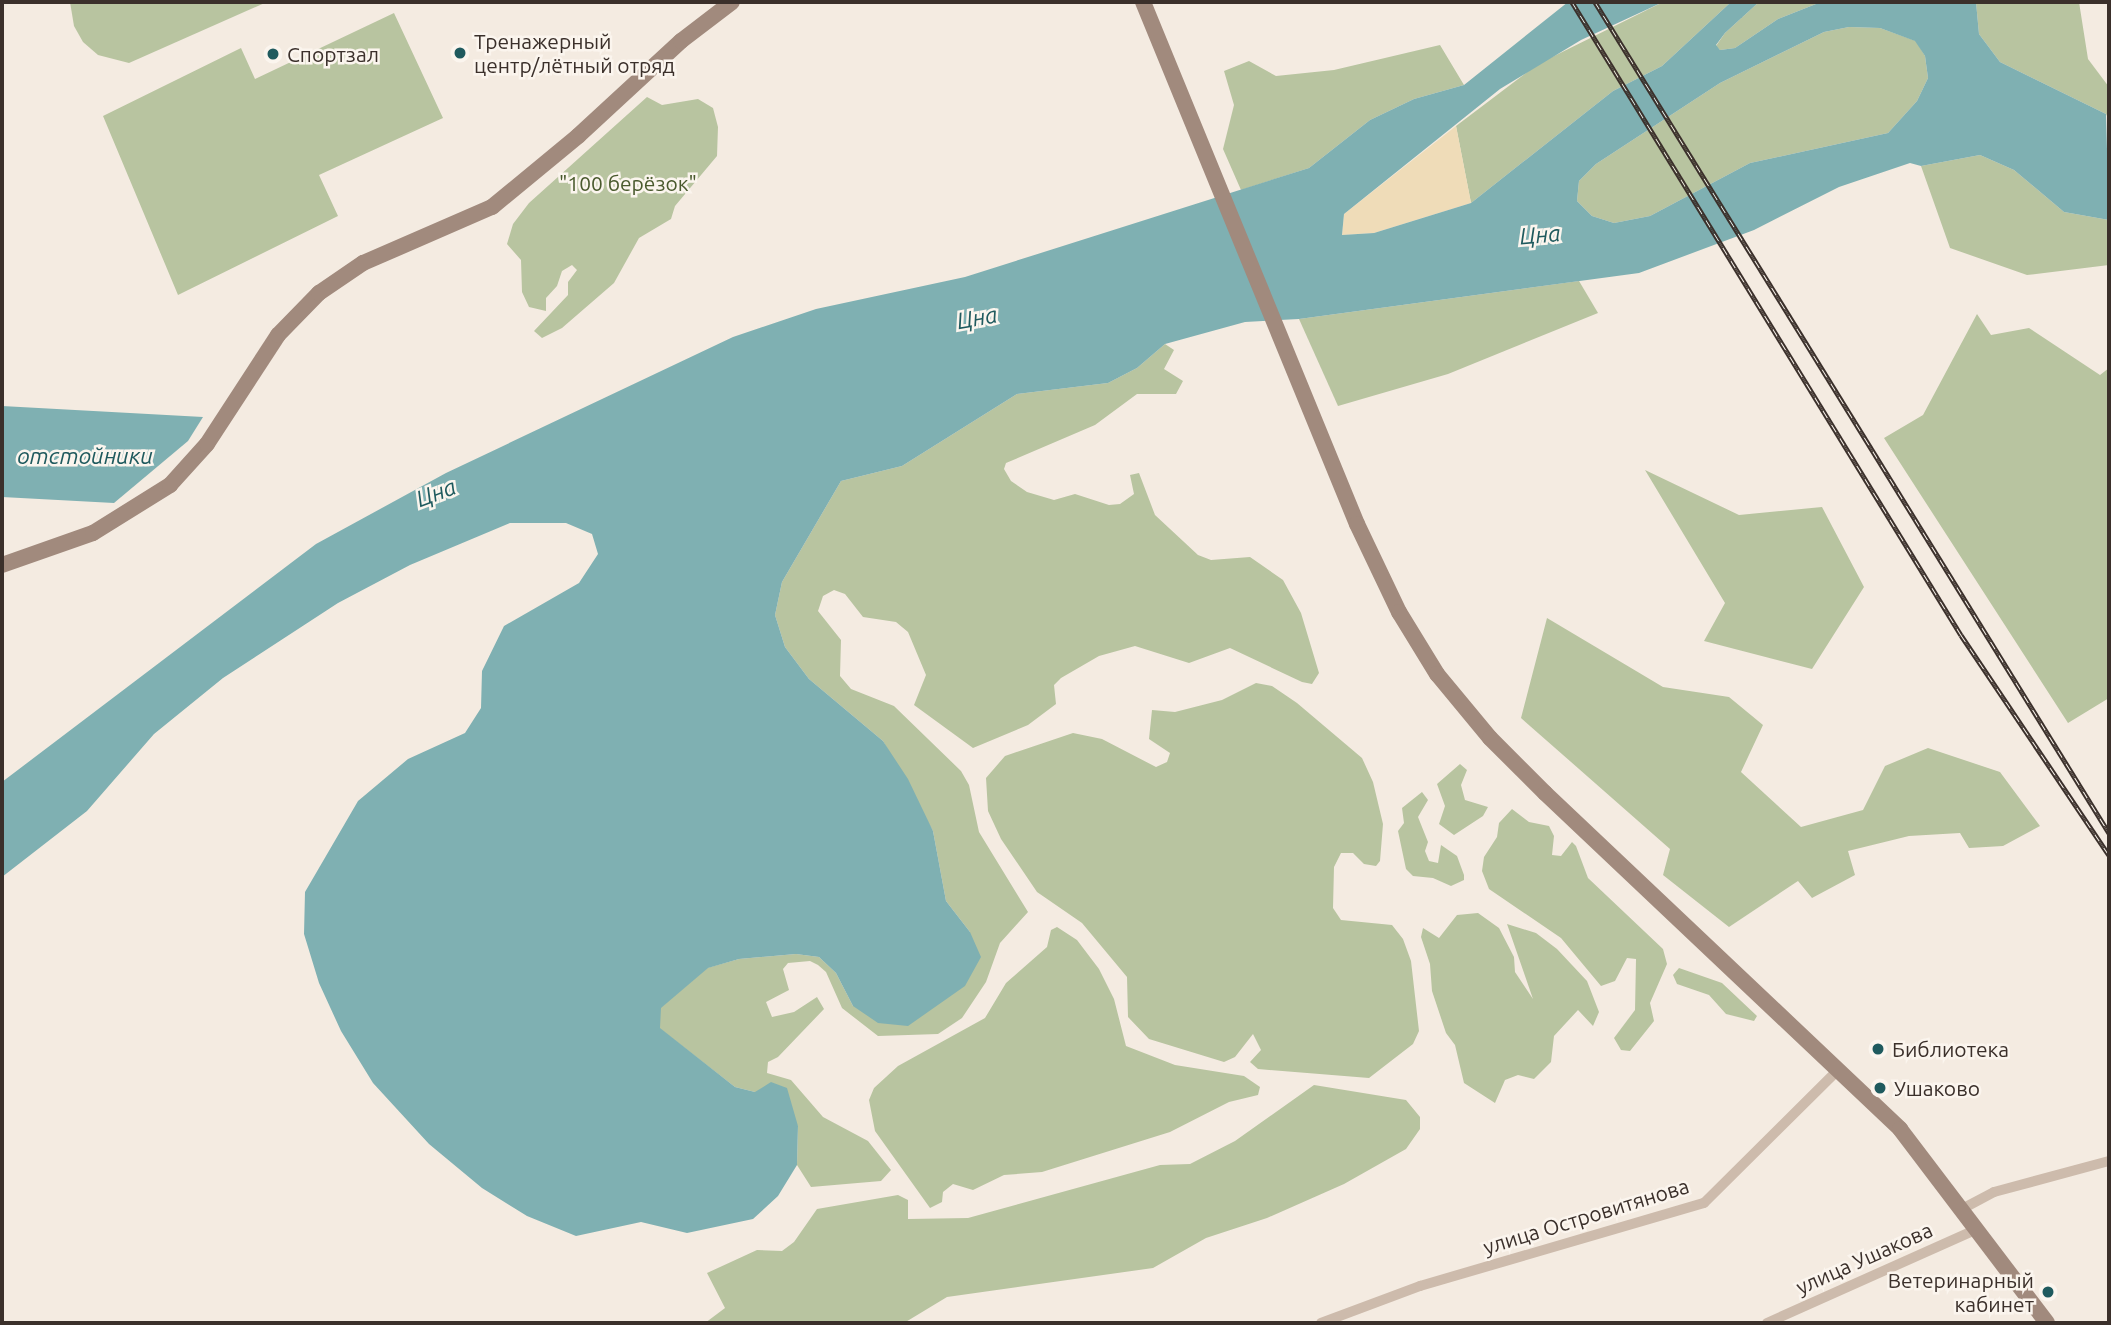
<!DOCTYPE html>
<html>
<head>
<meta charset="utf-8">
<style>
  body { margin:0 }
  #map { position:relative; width:2111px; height:1325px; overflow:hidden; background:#f4ebe1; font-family:Ubuntu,sans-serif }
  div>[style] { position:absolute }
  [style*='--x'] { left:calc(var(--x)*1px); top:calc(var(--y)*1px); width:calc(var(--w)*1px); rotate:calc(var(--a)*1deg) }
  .green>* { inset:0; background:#b8c4a0 }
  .sand>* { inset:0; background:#efdcb8 }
  .water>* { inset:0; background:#7fb0b2 }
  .street>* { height:10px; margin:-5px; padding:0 5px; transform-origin:5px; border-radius:5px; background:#cdbbac }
  .secondary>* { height:16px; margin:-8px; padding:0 8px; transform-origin:8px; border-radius:8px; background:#a18a7d }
  .rail>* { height:5px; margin-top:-2.5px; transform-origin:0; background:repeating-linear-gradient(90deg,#fbf5ee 0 8px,#3b302b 0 16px); box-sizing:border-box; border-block:2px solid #3b302b }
  .dots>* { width:19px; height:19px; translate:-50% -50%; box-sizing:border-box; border:4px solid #fbf5ee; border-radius:50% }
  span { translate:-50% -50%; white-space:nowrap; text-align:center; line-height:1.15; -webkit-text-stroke:5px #fbf5ee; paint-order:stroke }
  .poi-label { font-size:21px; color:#3b302b }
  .left { translate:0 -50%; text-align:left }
  .right { translate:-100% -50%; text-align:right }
  .park-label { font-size:21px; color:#4a5a2e }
  .street-label { font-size:21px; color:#3b302b }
  .water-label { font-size:23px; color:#1f5a5e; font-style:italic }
  .frame { position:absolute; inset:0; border:4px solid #3b302b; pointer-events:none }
</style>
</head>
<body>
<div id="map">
  <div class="green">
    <div style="clip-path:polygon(70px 2px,267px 2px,129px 63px,98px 55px,83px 42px,74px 26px)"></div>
    <div style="clip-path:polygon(1663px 2px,1731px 2px,1662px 66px,1613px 91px,1471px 203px,1456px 126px,1538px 64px)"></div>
    <div style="clip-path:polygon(1759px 2px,1821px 2px,1778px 19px,1735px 48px,1720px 50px,1716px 46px,1725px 33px)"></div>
    <div style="clip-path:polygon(1976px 2px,2079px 2px,2088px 59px,2109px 87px,2109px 120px,2106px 114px,2000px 62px,1979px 34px)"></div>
    <div style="clip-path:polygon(394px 13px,443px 118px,319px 175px,338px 216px,178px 295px,103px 116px,241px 48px,255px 79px)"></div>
    <div style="clip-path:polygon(1849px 27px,1880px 28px,1916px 41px,1925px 56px,1928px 78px,1917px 101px,1888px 133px,1750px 163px,1650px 216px,1614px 223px,1592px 216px,1577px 201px,1579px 181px,1596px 164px,1720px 83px,1824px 32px)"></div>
    <div style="clip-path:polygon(1440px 45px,1464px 85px,1414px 99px,1370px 120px,1309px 168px,1241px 190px,1223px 149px,1234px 105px,1224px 71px,1249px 61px,1276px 76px,1334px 70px)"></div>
    <div style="clip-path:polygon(647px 97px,662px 105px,698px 99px,713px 108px,718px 127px,717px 156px,675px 206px,671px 219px,639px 238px,614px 283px,562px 328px,542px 338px,534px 331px,568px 295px,568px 282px,577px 270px,572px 265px,562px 271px,557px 286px,546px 298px,546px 311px,529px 307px,522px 292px,521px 260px,507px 244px,513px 224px,529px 203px)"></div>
    <div style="clip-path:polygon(1980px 155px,2014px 170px,2064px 212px,2109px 220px,2109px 265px,2027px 275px,1950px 248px,1921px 166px)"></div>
    <div style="clip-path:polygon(1579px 281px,1598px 313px,1448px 374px,1338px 406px,1299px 319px)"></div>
    <div style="clip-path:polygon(1977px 314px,1991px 335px,2029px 328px,2100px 375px,2109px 368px,2109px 698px,2068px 723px,1884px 438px,1923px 415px)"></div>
    <div style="clip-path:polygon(1165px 344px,1174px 350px,1164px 369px,1183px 381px,1176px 394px,1137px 394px,1095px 425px,1006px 463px,1004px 469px,1011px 481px,1027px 492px,1054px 500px,1075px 494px,1109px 505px,1120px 504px,1134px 494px,1130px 475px,1139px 473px,1155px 515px,1198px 555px,1211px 560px,1250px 557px,1283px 580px,1301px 613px,1319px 673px,1312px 684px,1302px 682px,1230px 648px,1189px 663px,1135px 646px,1099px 656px,1061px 678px,1054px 685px,1056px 704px,1028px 725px,973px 748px,914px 705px,926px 675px,908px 632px,896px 622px,863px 617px,845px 594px,834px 590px,823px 596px,818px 611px,841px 640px,840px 676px,851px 689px,894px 706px,961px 771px,969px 785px,979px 832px,1028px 912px,1000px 943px,986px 982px,962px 1018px,938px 1034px,878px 1036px,842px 1008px,826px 972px,818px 965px,810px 961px,788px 963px,783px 969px,789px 990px,766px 1002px,772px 1017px,794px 1012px,817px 997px,824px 1009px,778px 1057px,768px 1062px,767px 1073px,791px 1080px,823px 1117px,868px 1141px,891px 1170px,881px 1181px,811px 1187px,797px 1165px,798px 1126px,755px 1092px,735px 1087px,659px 1028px,660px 1008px,707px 968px,739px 959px,796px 954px,819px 957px,836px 973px,853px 1006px,970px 932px,946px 901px,933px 831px,883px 741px,809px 679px,785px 647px,775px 615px,782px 582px,841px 481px,902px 466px,1017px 394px,1108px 383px,1137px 368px)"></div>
    <div style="clip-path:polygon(1645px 470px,1739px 515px,1822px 507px,1864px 587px,1812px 669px,1704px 641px,1725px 603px)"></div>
    <div style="clip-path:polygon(1547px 618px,1663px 687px,1729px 697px,1763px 725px,1741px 772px,1801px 827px,1863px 810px,1885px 766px,1928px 748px,2000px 772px,2040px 826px,2003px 846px,1969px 848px,1960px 833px,1909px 836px,1848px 851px,1855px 875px,1812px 898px,1798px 881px,1729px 927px,1663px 875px,1670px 849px,1521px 718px)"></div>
    <div style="clip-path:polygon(1256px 683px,1272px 686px,1297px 703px,1362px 758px,1373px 782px,1383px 824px,1380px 861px,1376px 866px,1364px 864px,1353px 853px,1341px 853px,1334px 867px,1333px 908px,1341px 920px,1392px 925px,1403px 939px,1411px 961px,1419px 1031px,1413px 1044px,1369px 1078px,1258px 1069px,1250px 1062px,1261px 1050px,1253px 1034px,1235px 1057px,1224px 1062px,1149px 1039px,1128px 1017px,1127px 977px,1082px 923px,1037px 892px,1001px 839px,988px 811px,986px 778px,1005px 756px,1073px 733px,1102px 739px,1156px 767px,1167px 762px,1170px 753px,1149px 739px,1152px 710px,1175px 712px,1222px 700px)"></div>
    <div style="clip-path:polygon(1460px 764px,1467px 770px,1461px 785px,1465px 800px,1488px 807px,1483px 816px,1454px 835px,1439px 824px,1445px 806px,1437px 784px)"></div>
    <div style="clip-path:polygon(1422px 792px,1428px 800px,1418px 817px,1428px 842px,1425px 851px,1429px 861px,1438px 863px,1441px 845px,1457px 856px,1464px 875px,1464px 880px,1451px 886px,1433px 878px,1413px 876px,1406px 869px,1398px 831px,1404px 823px,1402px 808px)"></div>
    <div style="clip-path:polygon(1512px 809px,1529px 822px,1549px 826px,1554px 836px,1552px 855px,1561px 856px,1572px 842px,1576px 846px,1588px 878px,1663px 949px,1667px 964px,1650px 1003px,1654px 1021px,1630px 1051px,1621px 1050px,1614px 1038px,1635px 1010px,1636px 959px,1627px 958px,1615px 981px,1601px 986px,1561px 938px,1489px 889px,1482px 871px,1484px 857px,1497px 837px,1499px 823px)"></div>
    <div style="clip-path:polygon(1478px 913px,1499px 928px,1514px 957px,1515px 972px,1533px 999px,1507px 924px,1536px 933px,1557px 949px,1587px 981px,1599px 1012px,1593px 1026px,1578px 1010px,1554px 1036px,1551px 1062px,1534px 1079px,1518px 1075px,1505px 1080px,1495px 1103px,1464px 1083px,1455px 1045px,1446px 1033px,1432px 991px,1430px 964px,1421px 937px,1423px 928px,1439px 938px,1457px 915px)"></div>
    <div style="clip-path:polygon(1057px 927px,1077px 940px,1099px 969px,1114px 999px,1126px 1046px,1175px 1065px,1244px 1076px,1260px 1087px,1258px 1095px,1229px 1102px,1170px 1132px,1042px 1172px,1004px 1175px,973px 1190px,953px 1184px,943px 1192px,942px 1202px,930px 1208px,875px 1131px,869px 1100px,874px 1088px,898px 1066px,985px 1018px,1006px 983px,1047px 947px,1051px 930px)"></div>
    <div style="clip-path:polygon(1679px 968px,1722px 983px,1757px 1016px,1754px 1021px,1726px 1014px,1709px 995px,1677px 984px,1673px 975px)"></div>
    <div style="clip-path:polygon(1314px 1085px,1406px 1100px,1420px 1117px,1420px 1129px,1406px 1149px,1344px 1184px,1267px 1218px,1206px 1238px,1153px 1268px,947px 1297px,904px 1323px,705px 1323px,725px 1308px,707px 1273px,757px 1250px,782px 1251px,794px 1242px,817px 1209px,898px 1195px,908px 1200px,908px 1219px,968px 1218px,1160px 1165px,1190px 1164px,1235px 1141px)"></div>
  </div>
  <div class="sand">
    <div style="clip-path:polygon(1456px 126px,1471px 203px,1374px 233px,1342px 235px,1344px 214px)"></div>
  </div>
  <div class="water">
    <div style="clip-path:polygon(evenodd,1568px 2px,1663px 2px,1581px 40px,1500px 89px,1344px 214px,1342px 235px,1374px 233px,1471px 203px,1613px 91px,1662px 66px,1731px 2px,1759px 2px,1725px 33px,1716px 45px,1720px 50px,1735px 48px,1778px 19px,1821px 2px,1976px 2px,1979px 34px,2000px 62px,2106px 114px,2109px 220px,2064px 212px,2014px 170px,1980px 155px,1921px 166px,1910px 163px,1839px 187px,1754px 230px,1639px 273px,1299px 319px,1245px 322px,1165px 344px,1137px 368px,1108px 383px,1017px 394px,902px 466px,841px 481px,782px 582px,775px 615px,785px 647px,809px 679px,883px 741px,908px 779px,933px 831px,946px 901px,970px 932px,981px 957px,965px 986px,908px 1026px,878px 1023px,853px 1006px,836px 973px,819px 957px,796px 954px,739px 959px,708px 968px,661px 1008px,660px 1028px,735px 1087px,755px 1092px,771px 1082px,787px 1088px,798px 1126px,797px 1165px,778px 1196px,753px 1219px,687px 1233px,641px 1222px,576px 1236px,527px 1216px,482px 1188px,429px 1144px,373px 1083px,341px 1031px,319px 983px,304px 934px,305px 892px,358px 801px,408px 759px,465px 733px,481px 708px,482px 671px,504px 626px,579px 583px,598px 554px,592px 534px,566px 523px,510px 523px,410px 565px,338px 603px,223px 678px,154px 734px,87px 811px,2px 877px,2px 782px,316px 544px,446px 473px,733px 337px,816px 309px,965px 277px,1309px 168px,1370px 120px,1414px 99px,1464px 85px,1568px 2px,1849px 27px,1880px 28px,1915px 41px,1925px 56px,1928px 78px,1917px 101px,1888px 133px,1750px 163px,1650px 216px,1614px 223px,1592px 216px,1577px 201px,1579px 181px,1596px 164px,1720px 83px,1824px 32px,1849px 27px)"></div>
    <div style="clip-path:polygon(2px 406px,203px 417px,188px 441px,114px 503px,2px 497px)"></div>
  </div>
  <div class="street">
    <div style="--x:1962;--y:1209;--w:36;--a:-28"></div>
    <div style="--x:1994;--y:1192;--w:119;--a:-15.1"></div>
    <div style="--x:1321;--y:1323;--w:106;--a:-20.5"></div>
    <div style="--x:1420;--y:1286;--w:296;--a:-16.3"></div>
    <div style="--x:1704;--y:1203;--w:190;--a:-44.8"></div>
    <div style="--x:1767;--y:1323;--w:230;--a:-24.1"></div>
  </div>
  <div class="secondary">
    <div style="--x:1143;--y:2;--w:564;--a:67.71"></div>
    <div style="--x:1357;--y:524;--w:98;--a:64.5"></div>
    <div style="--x:1399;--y:612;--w:73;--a:58.5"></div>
    <div style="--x:1437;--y:674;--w:83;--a:50.4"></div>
    <div style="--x:1490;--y:738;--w:78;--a:45"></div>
    <div style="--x:1545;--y:793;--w:489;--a:43.4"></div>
    <div style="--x:1900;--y:1129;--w:243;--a:52.8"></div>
    <div style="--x:2;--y:565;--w:96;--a:-19.4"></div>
    <div style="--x:93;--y:533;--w:91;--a:-31.9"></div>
    <div style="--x:170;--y:485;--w:55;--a:-47.9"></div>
    <div style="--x:207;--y:444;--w:130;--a:-56.9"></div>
    <div style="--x:278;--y:335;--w:59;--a:-45.7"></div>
    <div style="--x:319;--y:293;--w:53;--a:-34.3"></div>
    <div style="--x:363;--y:263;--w:141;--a:-23.5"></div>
    <div style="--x:492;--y:207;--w:112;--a:-39.5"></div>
    <div style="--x:578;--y:136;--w:140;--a:-42.7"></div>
    <div style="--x:681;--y:41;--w:64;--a:-37.4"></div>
  </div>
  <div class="rail">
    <div style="--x:1572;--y:2;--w:743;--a:58.43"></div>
    <div style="--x:1961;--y:635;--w:265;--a:56.1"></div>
    <div style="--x:1595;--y:2;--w:977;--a:58.26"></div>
  </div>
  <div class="dots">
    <div style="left:460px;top:53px;background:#1f5a5e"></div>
    <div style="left:273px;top:54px;background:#1f5a5e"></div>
    <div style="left:1878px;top:1049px;background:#1f5a5e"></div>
    <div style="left:1880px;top:1088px;background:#1f5a5e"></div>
    <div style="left:2048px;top:1292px;background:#1f5a5e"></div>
  </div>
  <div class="poi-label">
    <span class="left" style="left:474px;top:53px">Тренажерный<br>центр/лётный отряд</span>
    <span class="left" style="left:287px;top:54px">Спортзал</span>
    <span class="left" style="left:1892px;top:1049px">Библиотека</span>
    <span class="left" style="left:1894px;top:1088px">Ушаково</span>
    <span class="right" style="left:2034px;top:1292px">Ветеринарный<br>кабинет</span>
  </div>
  <div class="park-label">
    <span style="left:628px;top:183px">"100 берёзок"</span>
  </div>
  <div class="street-label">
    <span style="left:1586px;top:1216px;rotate:-17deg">улица Островитянова</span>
    <span style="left:1864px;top:1258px;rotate:-24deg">улица Ушакова</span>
  </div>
  <div class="water-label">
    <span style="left:1540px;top:235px;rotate:-5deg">Цна</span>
    <span style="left:977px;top:318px;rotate:-10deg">Цна</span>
    <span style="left:85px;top:456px">отстойники</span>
    <span style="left:436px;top:493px;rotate:-21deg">Цна</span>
  </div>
  <div class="frame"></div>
</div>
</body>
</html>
